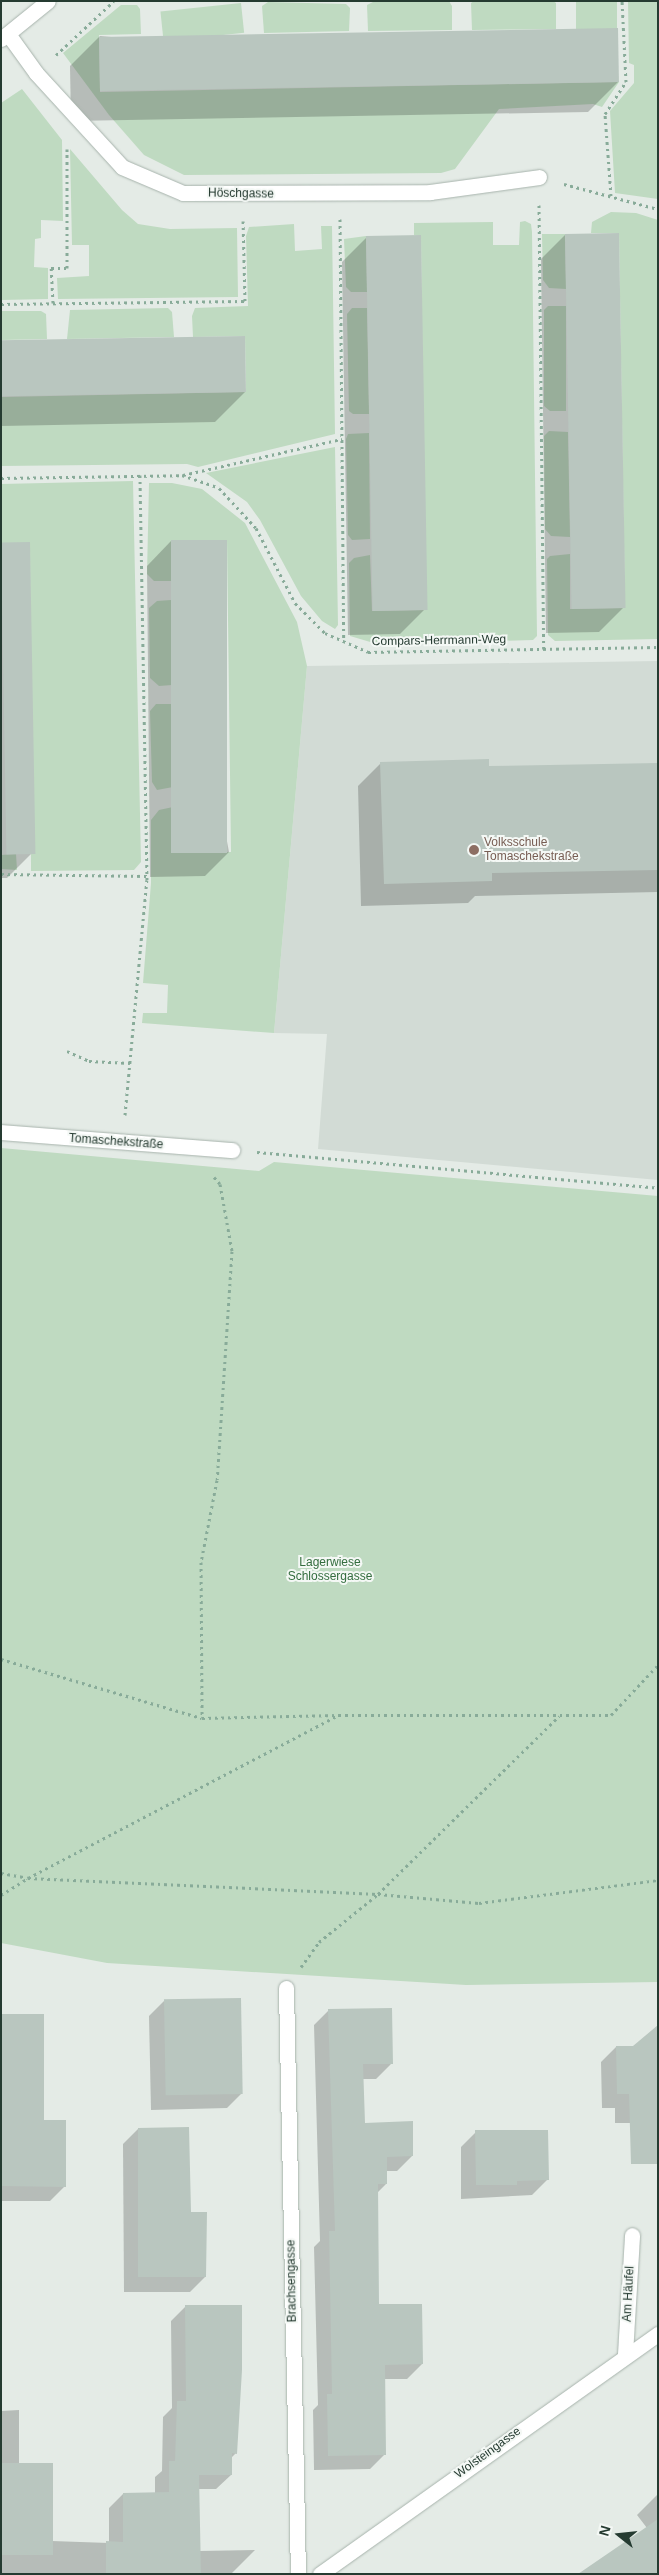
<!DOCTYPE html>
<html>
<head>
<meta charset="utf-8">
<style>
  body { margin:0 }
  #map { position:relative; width:659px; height:2575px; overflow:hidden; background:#e4ebe6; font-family:Arial,sans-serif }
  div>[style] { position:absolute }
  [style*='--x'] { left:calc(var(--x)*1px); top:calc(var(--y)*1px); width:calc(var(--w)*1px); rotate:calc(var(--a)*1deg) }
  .built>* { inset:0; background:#d2dbd5 }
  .green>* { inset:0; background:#bfdac1; transform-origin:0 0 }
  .shadow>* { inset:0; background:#0003 }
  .building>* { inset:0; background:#b9c6bf; transform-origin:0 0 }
  .path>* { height:3px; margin-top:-1.5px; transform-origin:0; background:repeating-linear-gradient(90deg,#88ab99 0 2.5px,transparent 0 6.5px) }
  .roads { filter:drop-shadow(0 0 1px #a7b3ac) drop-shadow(0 0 1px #a7b3ac) }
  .minor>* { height:15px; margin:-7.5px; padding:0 7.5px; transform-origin:7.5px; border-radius:7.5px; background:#fff }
  .tertiary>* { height:15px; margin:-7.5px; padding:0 7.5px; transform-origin:7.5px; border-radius:7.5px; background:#fff }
  .dots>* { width:14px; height:14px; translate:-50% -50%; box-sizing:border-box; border:2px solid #f4f8f5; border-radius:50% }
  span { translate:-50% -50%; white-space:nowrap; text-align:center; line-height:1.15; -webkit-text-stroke:4px #f4f8f5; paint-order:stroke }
  .street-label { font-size:12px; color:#253b31 }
  .education-label { font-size:12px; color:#785e54 }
  .left { translate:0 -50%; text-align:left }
  .park-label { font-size:12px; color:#346d3f }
  .frame { position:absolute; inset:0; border:2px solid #253b31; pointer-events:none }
  .north { position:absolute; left:594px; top:2510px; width:50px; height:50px; -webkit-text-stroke:4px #f4f8f5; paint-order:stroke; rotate:286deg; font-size:14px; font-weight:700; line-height:20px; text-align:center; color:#253b31 }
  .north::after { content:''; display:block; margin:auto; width:18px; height:22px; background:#253b31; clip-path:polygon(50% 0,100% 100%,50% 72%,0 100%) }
</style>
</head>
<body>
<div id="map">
  <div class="built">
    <div style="clip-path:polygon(658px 661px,658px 1180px,318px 1149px,327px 1034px,274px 1033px,307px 666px)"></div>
  </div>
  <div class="green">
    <div style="clip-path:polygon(449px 1px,452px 6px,452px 30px,368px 31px,367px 5px,373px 2px)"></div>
    <div style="clip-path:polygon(474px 1px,553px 1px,556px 3px,556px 29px,472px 30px,471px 3px)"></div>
    <div style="left:576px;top:1px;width:41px;height:28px"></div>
    <div style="clip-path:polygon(628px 1px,658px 1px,658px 199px,615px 193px,610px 111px,634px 83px,634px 65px,629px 63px)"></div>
    <div style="clip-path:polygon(268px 2px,346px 4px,350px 8px,349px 31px,264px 33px,262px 6px)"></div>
    <div style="left:241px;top:3px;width:30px;height:81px;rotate:84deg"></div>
    <div style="clip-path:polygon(121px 5px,137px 5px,140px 9px,141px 34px,99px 35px,100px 92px,619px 82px,602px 107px,593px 104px,499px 109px,455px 169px,441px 173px,184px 175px,144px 155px,109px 115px,63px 53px)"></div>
    <div style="clip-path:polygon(22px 89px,62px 140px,63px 221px,41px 220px,41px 238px,35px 239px,34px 267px,48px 268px,48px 299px,1px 300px,1px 103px)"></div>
    <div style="clip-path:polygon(70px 149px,122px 210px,138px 224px,170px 229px,237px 228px,238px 297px,58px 299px,57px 278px,89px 276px,89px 245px,72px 245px)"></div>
    <div style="clip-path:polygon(611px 212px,636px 213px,658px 220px,658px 639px,555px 641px,548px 635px,547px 559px,550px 556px,570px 554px,570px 609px,625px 608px,619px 233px,591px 233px,592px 222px)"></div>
    <div style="clip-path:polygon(525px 221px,531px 224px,532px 232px,537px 636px,533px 640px,377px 644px,350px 636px,349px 563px,354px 558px,370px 555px,372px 611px,425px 610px,421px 236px,414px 235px,414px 223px,493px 222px,493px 245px,519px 245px,520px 222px)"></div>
    <div style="clip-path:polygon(294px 224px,295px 251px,322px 249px,321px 226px,332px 226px,335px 434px,198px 467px,187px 464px,1px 466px,1px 397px,246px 392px,245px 336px,193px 337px,192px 316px,195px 308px,248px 306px,246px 236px,249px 227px)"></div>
    <div style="clip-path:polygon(542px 234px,565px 234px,566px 289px,549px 288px,543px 280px)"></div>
    <div style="clip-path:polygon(366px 236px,367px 292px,351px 292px,346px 287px,344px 239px)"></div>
    <div style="clip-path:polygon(548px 306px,566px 306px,566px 411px,550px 411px,544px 406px,544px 310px)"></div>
    <div style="clip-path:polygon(168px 308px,172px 312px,174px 337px,67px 339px,70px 310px)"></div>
    <div style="clip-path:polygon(352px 308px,367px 308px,369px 414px,353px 414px,349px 411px,347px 314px)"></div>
    <div style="clip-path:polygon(1px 311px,41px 311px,46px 314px,47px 339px,1px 340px)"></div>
    <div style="clip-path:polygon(549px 431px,568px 432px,570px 537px,551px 536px,545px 529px,544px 436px)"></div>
    <div style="clip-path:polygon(369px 433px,370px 539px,352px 540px,348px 535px,346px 439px,348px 434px)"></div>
    <div style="clip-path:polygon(335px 447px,338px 625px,335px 629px,322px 621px,301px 596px,260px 520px,247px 502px,206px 473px)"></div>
    <div style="clip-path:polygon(133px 481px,141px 862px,134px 870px,31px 871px,30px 543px,1px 543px,1px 484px)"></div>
    <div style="clip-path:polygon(149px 483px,172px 483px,202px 489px,245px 523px,297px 622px,307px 666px,274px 1033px,142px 1023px,143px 1013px,167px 1013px,168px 985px,143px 983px,151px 883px,151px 820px,159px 810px,173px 807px,174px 853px,231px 852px,227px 540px,171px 540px,172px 581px,154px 581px,147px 574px)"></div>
    <div style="clip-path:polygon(171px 600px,172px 685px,159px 686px,150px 678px,149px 608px,157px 601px)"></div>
    <div style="clip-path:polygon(156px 704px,173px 704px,173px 787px,157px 790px,152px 782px,150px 711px)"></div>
    <div style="clip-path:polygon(16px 854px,17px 870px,1px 869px,1px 855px)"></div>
    <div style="clip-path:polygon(1px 1148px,259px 1171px,274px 1162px,658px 1196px,658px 1982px,466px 1985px,107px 1963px,1px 1943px)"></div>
  </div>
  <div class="shadow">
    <div style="clip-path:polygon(100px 36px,618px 82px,588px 112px,71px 121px,70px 66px)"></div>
    <div style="clip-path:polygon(565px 235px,623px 608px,599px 632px,546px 633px,541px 259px)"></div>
    <div style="clip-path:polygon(367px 237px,424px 610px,400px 634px,348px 635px,342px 262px)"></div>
    <div style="clip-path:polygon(1px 341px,245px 392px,215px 422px,1px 426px)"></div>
    <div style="clip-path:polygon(171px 541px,229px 852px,205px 876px,150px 877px,147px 566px)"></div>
    <div style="clip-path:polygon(1px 544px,31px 854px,7px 878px,1px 878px)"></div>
    <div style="clip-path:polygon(381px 763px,488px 767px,658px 764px,658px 892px,475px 896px,468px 903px,361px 906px,358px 786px)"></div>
    <div style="clip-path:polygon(164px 2001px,242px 2093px,227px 2108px,151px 2110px,149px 2016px)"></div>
    <div style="clip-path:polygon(329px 2010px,391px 2064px,376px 2079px,362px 2079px,364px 2124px,412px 2156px,397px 2171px,386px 2171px,386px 2184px,377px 2193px,378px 2305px,422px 2364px,407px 2379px,384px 2379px,385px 2454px,370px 2469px,314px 2470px,313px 2410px,318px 2405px,314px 2247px,320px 2241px,314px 2025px)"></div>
    <div style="clip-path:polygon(1px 2015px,65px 2186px,50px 2201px,1px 2201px)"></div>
    <div style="clip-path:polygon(616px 2047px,658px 2123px,615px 2123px,615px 2108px,602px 2108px,601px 2062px)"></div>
    <div style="clip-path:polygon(138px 2129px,190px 2214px,205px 2277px,190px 2292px,124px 2292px,123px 2144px)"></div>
    <div style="clip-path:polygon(476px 2132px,547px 2180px,532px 2195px,461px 2199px,461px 2147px)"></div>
    <div style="clip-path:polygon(186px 2306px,236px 2453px,231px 2458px,231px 2475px,216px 2489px,198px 2489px,199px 2551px,255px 2550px,231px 2574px,1px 2574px,1px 2411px,19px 2410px,19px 2464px,52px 2541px,109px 2543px,109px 2508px,123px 2494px,155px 2493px,155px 2477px,162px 2471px,163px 2417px,172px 2408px,171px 2321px)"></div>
    <div style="clip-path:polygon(658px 2494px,658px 2574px,647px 2528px,637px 2515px)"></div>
  </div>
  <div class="building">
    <div style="left:618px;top:28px;width:54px;height:519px;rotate:89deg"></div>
    <div style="left:619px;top:233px;width:375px;height:54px;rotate:89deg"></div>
    <div style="left:421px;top:235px;width:375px;height:55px;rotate:89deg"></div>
    <div style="left:245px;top:336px;width:56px;height:244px;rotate:89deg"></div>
    <div style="left:171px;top:540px;width:56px;height:313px"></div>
    <div style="left:30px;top:542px;width:312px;height:29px;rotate:89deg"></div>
    <div style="clip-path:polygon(489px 759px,489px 766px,658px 763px,658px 870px,492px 873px,492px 881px,384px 884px,380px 762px)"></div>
    <div style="left:241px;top:1998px;width:96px;height:77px;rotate:89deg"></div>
    <div style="clip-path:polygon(392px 2008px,393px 2064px,363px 2064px,365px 2123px,413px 2121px,413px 2156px,387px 2157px,387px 2184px,378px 2184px,379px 2304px,422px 2304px,423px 2364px,385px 2365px,386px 2455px,328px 2456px,327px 2394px,332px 2394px,329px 2231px,335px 2231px,328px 2009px)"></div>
    <div style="clip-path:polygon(1px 2014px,44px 2014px,44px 2120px,66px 2120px,66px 2187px,1px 2186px)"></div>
    <div style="clip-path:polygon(658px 2025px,658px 2164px,631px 2164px,629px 2094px,617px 2094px,616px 2046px,633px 2046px)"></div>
    <div style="clip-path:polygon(189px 2127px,191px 2212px,207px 2212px,206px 2277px,138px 2277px,138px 2128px)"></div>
    <div style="clip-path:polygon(475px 2130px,548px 2130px,549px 2180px,517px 2181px,517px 2185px,476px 2185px)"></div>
    <div style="clip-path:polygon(185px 2305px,242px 2305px,242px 2370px,237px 2454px,232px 2453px,232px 2475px,199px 2475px,201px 2574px,106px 2574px,106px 2541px,123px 2542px,123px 2493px,169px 2492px,169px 2461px,175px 2461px,177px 2401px,186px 2401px)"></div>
    <div style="left:1px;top:2463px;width:52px;height:92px"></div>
    <div style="clip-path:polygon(658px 2519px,658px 2574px,578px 2574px,632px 2537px)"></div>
  </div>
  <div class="path">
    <div style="--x:56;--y:55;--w:79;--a:-43"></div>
    <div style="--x:564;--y:184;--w:97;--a:14.9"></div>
    <div style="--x:611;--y:196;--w:82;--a:-94.2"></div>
    <div style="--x:605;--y:114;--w:38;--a:-57"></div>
    <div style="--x:626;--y:82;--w:81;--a:-92.8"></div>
    <div style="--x:539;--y:205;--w:444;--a:89.4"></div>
    <div style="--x:340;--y:219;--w:422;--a:89.5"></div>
    <div style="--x:53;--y:303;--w:35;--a:-93"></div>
    <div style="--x:51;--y:268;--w:16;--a:0"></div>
    <div style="--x:67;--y:268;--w:119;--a:-90"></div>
    <div style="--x:1;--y:304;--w:244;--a:-0.7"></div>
    <div style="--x:245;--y:301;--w:80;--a:-91.4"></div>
    <div style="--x:183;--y:475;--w:163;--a:-12.8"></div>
    <div style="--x:1;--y:478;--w:181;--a:-0.9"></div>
    <div style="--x:182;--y:475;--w:39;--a:19"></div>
    <div style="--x:219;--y:488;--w:54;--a:47.2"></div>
    <div style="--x:256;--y:528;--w:85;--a:62.5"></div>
    <div style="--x:295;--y:603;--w:42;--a:45"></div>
    <div style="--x:325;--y:633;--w:47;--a:23.8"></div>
    <div style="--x:368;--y:652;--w:290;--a:-1"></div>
    <div style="--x:1;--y:874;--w:146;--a:0.8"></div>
    <div style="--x:67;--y:1051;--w:24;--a:24"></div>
    <div style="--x:89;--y:1061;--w:41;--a:2.8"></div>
    <div style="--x:125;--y:1115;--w:236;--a:-84.7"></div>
    <div style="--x:147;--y:880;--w:405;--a:-91"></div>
    <div style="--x:257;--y:1152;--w:403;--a:5.1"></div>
    <div style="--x:214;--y:1177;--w:9;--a:49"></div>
    <div style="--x:220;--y:1184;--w:68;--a:79.8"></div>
    <div style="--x:232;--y:1251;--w:229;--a:93.7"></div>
    <div style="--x:217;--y:1480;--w:84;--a:101"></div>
    <div style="--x:201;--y:1562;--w:156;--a:89.6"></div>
    <div style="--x:202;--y:1718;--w:137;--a:-1.3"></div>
    <div style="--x:1;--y:1659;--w:209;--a:16.4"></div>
    <div style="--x:1;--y:1873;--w:27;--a:10"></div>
    <div style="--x:28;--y:1878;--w:350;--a:2.6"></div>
    <div style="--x:378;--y:1894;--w:101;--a:5.1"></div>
    <div style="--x:479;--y:1903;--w:180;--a:-7.3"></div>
    <div style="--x:1;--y:1895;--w:32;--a:-32"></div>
    <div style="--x:28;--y:1878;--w:351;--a:-27.7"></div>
    <div style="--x:339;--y:1715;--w:272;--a:0"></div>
    <div style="--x:611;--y:1715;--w:69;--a:-46.8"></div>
    <div style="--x:301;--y:1967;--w:31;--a:-54"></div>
    <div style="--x:319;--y:1942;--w:76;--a:-39.1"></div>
    <div style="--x:378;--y:1894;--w:254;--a:-44.5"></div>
  </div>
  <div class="roads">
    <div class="minor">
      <div style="--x:8;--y:34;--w:48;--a:54.3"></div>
      <div style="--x:36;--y:73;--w:127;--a:47.5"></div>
      <div style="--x:122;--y:167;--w:66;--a:23.1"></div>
      <div style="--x:183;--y:193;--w:247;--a:-0.2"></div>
      <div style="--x:430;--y:192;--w:110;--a:-7.8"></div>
      <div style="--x:1;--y:1132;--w:232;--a:4.5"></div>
      <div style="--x:286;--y:1988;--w:586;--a:88.83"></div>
      <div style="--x:625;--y:2354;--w:119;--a:-86.6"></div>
      <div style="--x:320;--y:2574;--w:415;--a:-35.4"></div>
    </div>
    <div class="tertiary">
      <div style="--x:1;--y:39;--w:60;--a:-39"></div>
    </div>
  </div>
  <div class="dots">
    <div style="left:474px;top:850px;background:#8d6e63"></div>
  </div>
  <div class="street-label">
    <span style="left:241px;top:194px;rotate:1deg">Höschgasse</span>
    <span style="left:439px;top:641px;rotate:-1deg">Compars-Herrmann-Weg</span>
    <span style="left:116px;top:1142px;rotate:4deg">Tomaschekstraße</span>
    <span style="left:292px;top:2281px;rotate:-91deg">Brachsengasse</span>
    <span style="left:629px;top:2294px;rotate:-87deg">Am Häufel</span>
    <span style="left:488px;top:2453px;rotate:-36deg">Wolsteingasse</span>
  </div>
  <div class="education-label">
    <span class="left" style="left:484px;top:850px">Volksschule<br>Tomaschekstraße</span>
  </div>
  <div class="park-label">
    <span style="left:330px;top:1570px">Lagerwiese<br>Schlossergasse</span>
  </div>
  <div class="frame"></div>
  <div class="north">N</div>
</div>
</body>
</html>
